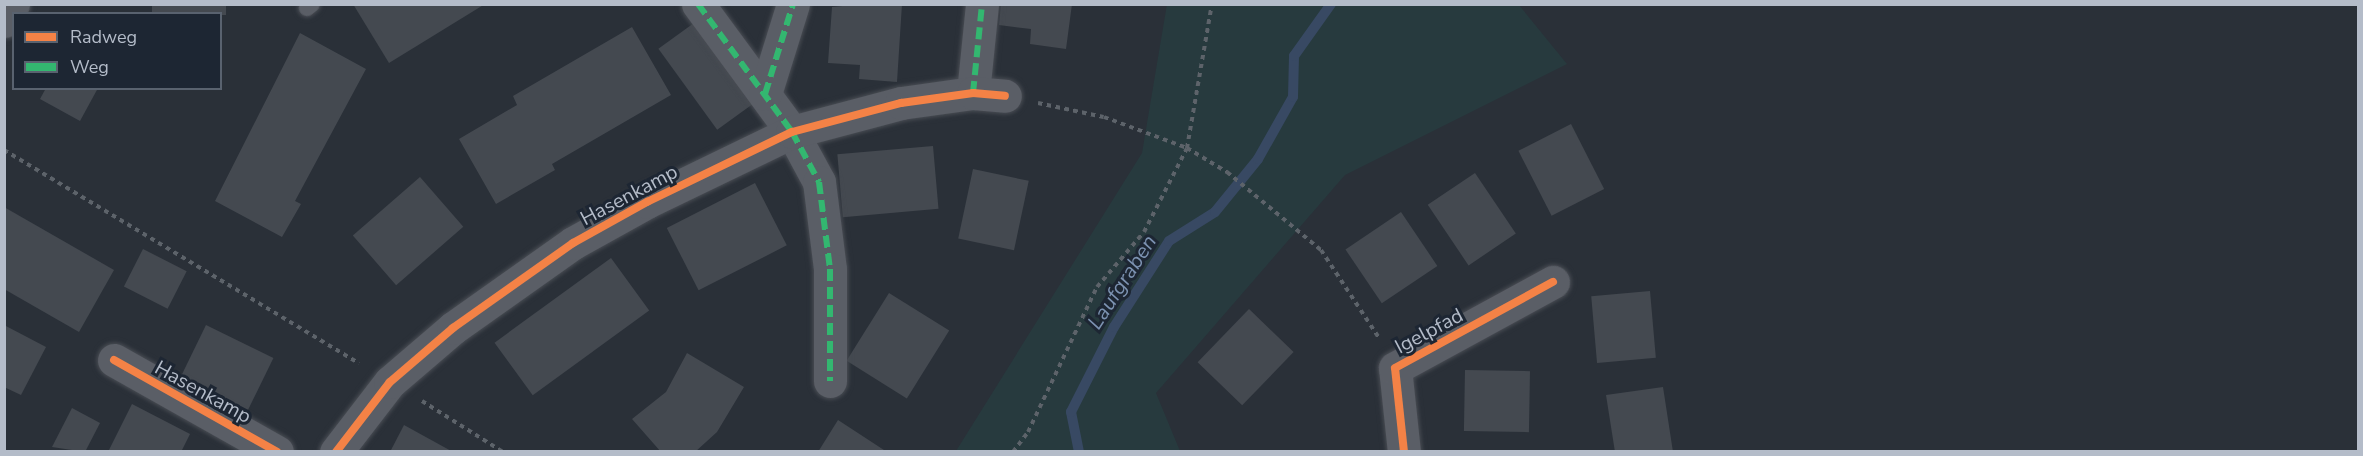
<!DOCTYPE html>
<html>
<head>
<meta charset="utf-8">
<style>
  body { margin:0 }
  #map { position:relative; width:2363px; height:456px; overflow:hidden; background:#2a3038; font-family:"Nunito Sans",sans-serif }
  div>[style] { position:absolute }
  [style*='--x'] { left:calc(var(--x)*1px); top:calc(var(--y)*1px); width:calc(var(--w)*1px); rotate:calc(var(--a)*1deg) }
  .green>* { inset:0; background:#273a3e }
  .stream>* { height:10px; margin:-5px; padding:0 5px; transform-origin:5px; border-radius:5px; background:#384963 }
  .building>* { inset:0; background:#444950; transform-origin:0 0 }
  .path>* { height:4px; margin-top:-2px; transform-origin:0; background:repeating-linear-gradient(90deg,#5d636a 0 4.5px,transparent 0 9px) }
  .roads { filter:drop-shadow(0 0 2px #484c53) drop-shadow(0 0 2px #484c53) }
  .lane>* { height:16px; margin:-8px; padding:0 8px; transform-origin:8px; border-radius:8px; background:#5a5e66 }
  .street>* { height:33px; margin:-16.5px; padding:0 16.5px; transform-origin:16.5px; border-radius:16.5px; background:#5a5e66 }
  .quiet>* { height:6px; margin-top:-3px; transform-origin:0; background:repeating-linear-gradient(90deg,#33b770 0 12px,transparent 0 18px) }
  .cycleway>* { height:8px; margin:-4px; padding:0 4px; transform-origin:4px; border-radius:4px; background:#f48246 }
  span { translate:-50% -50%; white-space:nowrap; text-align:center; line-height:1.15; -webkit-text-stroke:6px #1d2633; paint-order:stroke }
  .street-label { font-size:20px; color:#b4bcc9 }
  .water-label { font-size:21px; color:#7c92b1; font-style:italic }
  .frame { position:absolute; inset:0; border:6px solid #b4bcc9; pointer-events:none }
  .legend { position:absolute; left:12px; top:12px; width:210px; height:78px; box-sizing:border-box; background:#1d2633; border:2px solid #59626f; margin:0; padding:8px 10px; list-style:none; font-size:18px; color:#b4bcc9 }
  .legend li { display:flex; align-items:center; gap:12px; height:30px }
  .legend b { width:30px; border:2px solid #59626f }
</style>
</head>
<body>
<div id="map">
  <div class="green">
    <div style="clip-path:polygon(1167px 4px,1519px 5px,1567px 64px,1345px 175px,1156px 393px,1180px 451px,956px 451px,1142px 153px)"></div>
  </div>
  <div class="stream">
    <div style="--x:1079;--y:452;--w:41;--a:-101.3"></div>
    <div style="--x:1071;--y:412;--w:95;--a:-63.2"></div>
    <div style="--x:1114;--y:327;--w:102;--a:-57.4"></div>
    <div style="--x:1169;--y:241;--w:54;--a:-32.2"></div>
    <div style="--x:1215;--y:212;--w:68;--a:-50.9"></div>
    <div style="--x:1258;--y:159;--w:71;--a:-60.6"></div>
    <div style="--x:1293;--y:97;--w:41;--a:-88.6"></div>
    <div style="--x:1294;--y:56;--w:64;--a:-54.6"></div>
  </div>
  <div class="building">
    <div style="left:152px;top:4px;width:74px;height:11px"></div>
    <div style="clip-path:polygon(353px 4px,485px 4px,389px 63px)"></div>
    <div style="clip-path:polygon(864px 4px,902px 4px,897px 82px,859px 79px,860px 65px,828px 63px,832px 7px)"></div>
    <div style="clip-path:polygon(1001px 4px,1072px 4px,1066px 49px,1030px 44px,1031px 29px,999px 25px)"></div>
    <div style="left:694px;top:23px;width:100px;height:44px;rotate:54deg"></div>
    <div style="clip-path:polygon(632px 27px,671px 95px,552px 164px,555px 170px,496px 204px,459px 139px,517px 105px,513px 96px)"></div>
    <div style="clip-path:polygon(300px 33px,366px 69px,295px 201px,301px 204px,282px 237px,215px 201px)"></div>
    <div style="clip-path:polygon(46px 88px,98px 88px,80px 121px,40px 99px)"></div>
    <div style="left:1571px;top:124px;width:73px;height:59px;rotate:63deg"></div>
    <div style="left:933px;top:146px;width:63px;height:96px;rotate:85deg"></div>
    <div style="left:973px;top:169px;width:57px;height:71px;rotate:12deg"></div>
    <div style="left:1475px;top:173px;width:73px;height:57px;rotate:56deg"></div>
    <div style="left:420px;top:177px;width:66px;height:89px;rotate:49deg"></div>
    <div style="left:755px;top:183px;width:70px;height:99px;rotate:63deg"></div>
    <div style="clip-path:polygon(4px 207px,114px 270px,79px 332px,4px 289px)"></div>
    <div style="left:1401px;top:212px;width:65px;height:67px;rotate:56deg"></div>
    <div style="left:143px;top:249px;width:49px;height:42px;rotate:27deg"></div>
    <div style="left:611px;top:258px;width:65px;height:144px;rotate:54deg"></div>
    <div style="left:1650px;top:291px;width:67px;height:59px;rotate:85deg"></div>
    <div style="left:889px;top:293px;width:71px;height:80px;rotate:32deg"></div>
    <div style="left:1249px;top:309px;width:62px;height:74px;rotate:44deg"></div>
    <div style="clip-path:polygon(4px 325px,46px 347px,21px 395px,4px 387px)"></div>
    <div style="left:206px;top:325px;width:75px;height:58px;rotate:26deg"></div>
    <div style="clip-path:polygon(687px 353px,744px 387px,717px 432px,695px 452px,661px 452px,632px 419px,666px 392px)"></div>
    <div style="left:1465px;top:370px;width:65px;height:61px;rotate:1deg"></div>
    <div style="clip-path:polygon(1663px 387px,1673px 452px,1615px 452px,1606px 395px)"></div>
    <div style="clip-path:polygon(132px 404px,190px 434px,181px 452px,108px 452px)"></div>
    <div style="clip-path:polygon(72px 408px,100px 423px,85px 452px,52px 447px)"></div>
    <div style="clip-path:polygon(838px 420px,887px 452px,818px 452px)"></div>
    <div style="clip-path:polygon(404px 425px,453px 452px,390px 452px)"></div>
  </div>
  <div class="path">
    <div style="--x:1038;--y:103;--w:67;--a:12"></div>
    <div style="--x:1104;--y:117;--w:89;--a:20.5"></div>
    <div style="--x:1187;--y:148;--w:47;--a:31"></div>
    <div style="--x:1227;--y:172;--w:122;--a:39.7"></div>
    <div style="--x:1321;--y:250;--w:105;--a:56.6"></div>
    <div style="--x:4;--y:150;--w:414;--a:31"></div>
    <div style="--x:422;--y:401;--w:96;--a:32.2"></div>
    <div style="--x:1013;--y:452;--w:25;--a:-53"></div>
    <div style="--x:1028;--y:432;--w:161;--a:-64.6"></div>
    <div style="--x:1097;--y:287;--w:72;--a:-49.5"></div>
    <div style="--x:1144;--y:232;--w:94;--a:-62.9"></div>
    <div style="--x:1187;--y:148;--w:146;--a:-80.2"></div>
  </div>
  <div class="roads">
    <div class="lane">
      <div style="--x:307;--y:8;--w:6;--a:-39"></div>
    </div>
    <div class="street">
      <div style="--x:698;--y:4;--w:159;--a:53.7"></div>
      <div style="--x:792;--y:132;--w:57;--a:61.6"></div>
      <div style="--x:819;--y:182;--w:88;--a:82.8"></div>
      <div style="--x:830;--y:269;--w:112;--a:90"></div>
      <div style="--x:4;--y:21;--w:19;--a:-62"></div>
      <div style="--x:973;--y:93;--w:89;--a:-84.2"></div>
      <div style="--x:765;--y:94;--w:94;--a:-72.7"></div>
      <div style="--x:114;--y:360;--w:187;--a:29.4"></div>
      <div style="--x:336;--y:452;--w:88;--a:-52.4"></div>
      <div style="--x:390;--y:382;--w:83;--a:-40.6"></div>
      <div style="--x:453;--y:328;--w:147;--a:-35.3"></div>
      <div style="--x:573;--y:243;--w:85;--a:-29"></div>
      <div style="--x:647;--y:202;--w:161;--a:-25.8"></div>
      <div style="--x:792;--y:132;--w:113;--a:-14.9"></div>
      <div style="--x:901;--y:103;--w:73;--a:-7.9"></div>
      <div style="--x:973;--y:93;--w:32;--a:5"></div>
      <div style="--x:1404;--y:452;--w:84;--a:-96.1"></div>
      <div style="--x:1395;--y:368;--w:180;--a:-28.6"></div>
    </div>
  </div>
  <div class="quiet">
    <div style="--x:698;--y:4;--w:159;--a:53.7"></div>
    <div style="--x:792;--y:132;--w:57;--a:61.6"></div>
    <div style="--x:819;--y:182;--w:88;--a:82.8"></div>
    <div style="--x:830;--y:269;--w:112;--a:90"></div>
    <div style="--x:973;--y:93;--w:89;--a:-84.2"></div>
    <div style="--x:765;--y:94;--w:94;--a:-72.7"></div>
  </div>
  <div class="cycleway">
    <div style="--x:114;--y:360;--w:187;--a:29.4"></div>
    <div style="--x:336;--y:452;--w:88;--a:-52.4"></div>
    <div style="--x:390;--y:382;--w:83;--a:-40.6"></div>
    <div style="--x:453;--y:328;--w:147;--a:-35.3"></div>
    <div style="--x:573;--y:243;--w:85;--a:-29"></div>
    <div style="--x:647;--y:202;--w:161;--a:-25.8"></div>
    <div style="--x:792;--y:132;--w:113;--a:-14.9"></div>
    <div style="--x:901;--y:103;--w:73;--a:-7.9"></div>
    <div style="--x:973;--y:93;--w:32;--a:5"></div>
    <div style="--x:1404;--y:452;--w:84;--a:-96.1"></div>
    <div style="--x:1395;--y:368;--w:180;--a:-28.6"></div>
  </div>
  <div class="street-label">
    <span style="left:629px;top:195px;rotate:-28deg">Hasenkamp</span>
    <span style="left:1429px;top:331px;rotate:-28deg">Igelpfad</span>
    <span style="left:203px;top:392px;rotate:29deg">Hasenkamp</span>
  </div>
  <div class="water-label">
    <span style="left:1122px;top:282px;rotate:-57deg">Laufgraben</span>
  </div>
  <div class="frame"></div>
  <ul class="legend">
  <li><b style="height:8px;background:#f48246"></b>Radweg</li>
  <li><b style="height:8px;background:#33b770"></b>Weg</li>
  </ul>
</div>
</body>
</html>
